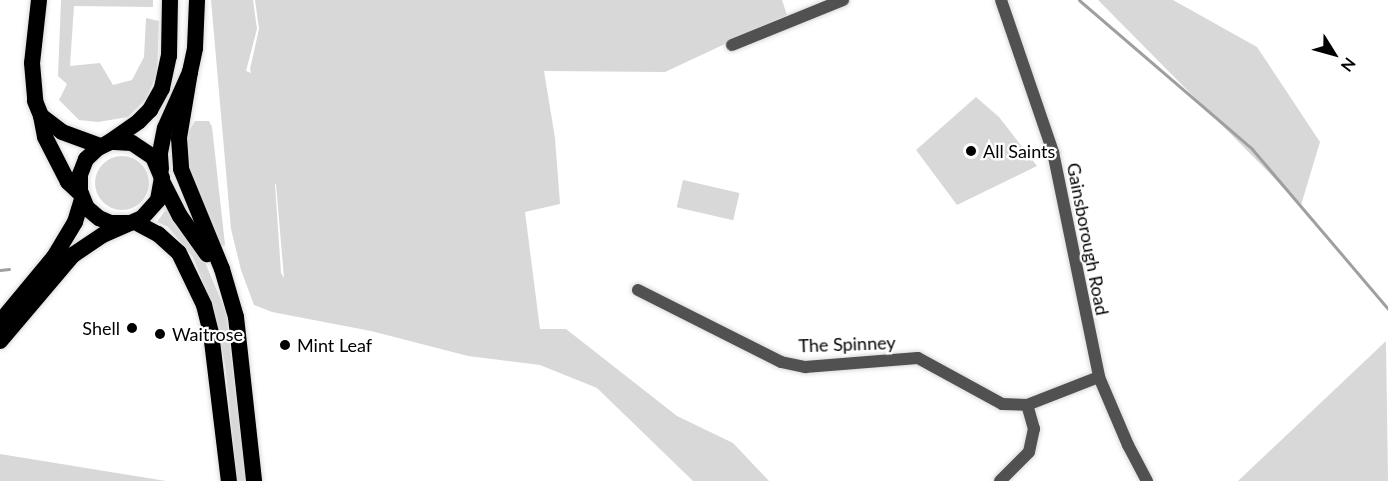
<!DOCTYPE html>
<html>
<head>
<meta charset="utf-8">
<style>
  body { margin:0 }
  #map { position:relative; width:1388px; height:481px; overflow:hidden; background:#fff; font-family:Lato,sans-serif }
  div>[style] { position:absolute }
  [style*='--x'] { left:calc(var(--x)*1px); top:calc(var(--y)*1px); width:calc(var(--w)*1px); rotate:calc(var(--a)*1deg) }
  .green>* { inset:0; background:#d8d8d8; transform-origin:0 0 }
  .round { border-radius:50% }
  .stream>* { height:3px; margin:-1.5px; padding:0 1.5px; transform-origin:1.5px; border-radius:1.5px; background:#9f9f9f }
  .roads { filter:drop-shadow(0 0 2px #dbdbdb) drop-shadow(0 0 2px #dbdbdb) }
  .minor>* { height:12px; margin:-6px; padding:0 6px; transform-origin:6px; border-radius:6px; background:#515151 }
  .trunk>* { height:16px; margin:-8px; padding:0 8px; transform-origin:8px; border-radius:8px; background:#000 }
  .dots>* { width:16px; height:16px; translate:-50% -50%; box-sizing:border-box; border:3px solid #fff; border-radius:50% }
  span { translate:-50% -50%; white-space:nowrap; text-align:center; line-height:1.15; -webkit-text-stroke:4.5px #fff; paint-order:stroke }
  .poi-label { font-size:18px; color:#000 }
  .left { translate:0 -50%; text-align:left }
  .right { translate:-100% -50%; text-align:right }
  .street-label { font-size:18px; color:#000 }
  .north { position:absolute; left:1304px; top:24px; width:60px; height:60px; -webkit-text-stroke:4px #fff; paint-order:stroke; rotate:127deg; font-size:16px; font-weight:700; line-height:24px; text-align:center; color:#000 }
  .north::after { content:''; display:block; margin:auto; width:21px; height:27px; background:#000; clip-path:polygon(50% 0,100% 100%,50% 72%,0 100%) }
</style>
</head>
<body>
<div id="map">
  <div class="green">
    <div style="clip-path:polygon(61px 0,153px 0,153px 7px,74px 6px,70px 66px,100px 63px,113px 85px,132px 80px,144px 57px,146px 18px,159px 21px,157px 74px,146px 99px,128px 117px,98px 122px,79px 120px,59px 100px,67px 84px,58px 76px)"></div>
    <div style="clip-path:polygon(evenodd,211px 0,253px 0,257px 29px,246px 71px,251px 73px,250px 69px,259px 29px,255px 0,782px 0,787px 15px,665px 72px,544px 71px,555px 138px,560px 204px,525px 212px,540px 329px,566px 329px,677px 416px,733px 443px,769px 481px,693px 481px,597px 388px,540px 365px,468px 356px,371px 331px,272px 312px,254px 305px,241px 270px,231px 229px,211px 0,275px 184px,276px 184px,284px 278px,281px 273px,275px 184px)"></div>
    <div style="clip-path:polygon(1098px 0,1173px 0,1257px 47px,1320px 142px,1301px 205px)"></div>
    <div style="clip-path:polygon(976px 97px,999px 117px,1037px 166px,957px 205px,916px 150px)"></div>
    <div style="clip-path:polygon(195px 121px,209px 121px,212px 127px,225px 245px,217px 248px,184px 162px,189px 131px)"></div>
    <div class="round" style="left:95px;top:156px;width:54px;height:54px"></div>
    <div style="left:683px;top:180px;width:58px;height:28px;rotate:13deg"></div>
    <div style="clip-path:polygon(167px 208px,202px 255px,226px 312px,246px 481px,237px 481px,225px 365px,212px 305px,193px 257px,168px 227px,157px 222px)"></div>
    <div style="clip-path:polygon(1386px 341px,1388px 481px,1238px 481px)"></div>
    <div style="clip-path:polygon(0 454px,166px 481px,0 481px)"></div>
  </div>
  <div class="stream">
    <div style="--x:1079;--y:0;--w:228;--a:40.7"></div>
    <div style="--x:1252;--y:149;--w:210;--a:49.6"></div>
    <div style="--x:0;--y:270;--w:9;--a:-6"></div>
  </div>
  <div class="roads">
    <div class="minor">
      <div style="--x:1001;--y:0;--w:161;--a:71.1"></div>
      <div style="--x:1053;--y:152;--w:230;--a:78.4"></div>
      <div style="--x:1099;--y:377;--w:74;--a:66.9"></div>
      <div style="--x:1128;--y:445;--w:41;--a:62.2"></div>
      <div style="--x:732;--y:45;--w:120;--a:-22.1"></div>
      <div style="--x:638;--y:290;--w:160;--a:26.7"></div>
      <div style="--x:781;--y:362;--w:25;--a:12"></div>
      <div style="--x:805;--y:367;--w:113;--a:-4.6"></div>
      <div style="--x:918;--y:358;--w:96;--a:28.7"></div>
      <div style="--x:1002;--y:404;--w:25;--a:2"></div>
      <div style="--x:1027;--y:405;--w:77;--a:-21.3"></div>
      <div style="--x:1000;--y:481;--w:41;--a:-45"></div>
      <div style="--x:1029;--y:452;--w:24;--a:-78"></div>
      <div style="--x:1034;--y:429;--w:25;--a:-106"></div>
    </div>
    <div class="trunk">
      <div style="--x:39;--y:0;--w:63;--a:96.3"></div>
      <div style="--x:32;--y:63;--w:38;--a:85"></div>
      <div style="--x:35;--y:101;--w:16;--a:68"></div>
      <div style="--x:41;--y:116;--w:21;--a:79"></div>
      <div style="--x:45;--y:137;--w:51;--a:62.9"></div>
      <div style="--x:68;--y:182;--w:18;--a:43"></div>
      <div style="--x:190;--y:72;--w:67;--a:99.5"></div>
      <div style="--x:179;--y:138;--w:31;--a:86"></div>
      <div style="--x:181;--y:169;--w:108;--a:67.7"></div>
      <div style="--x:222;--y:269;--w:50;--a:73.7"></div>
      <div style="--x:236;--y:317;--w:165;--a:83.7"></div>
      <div style="--x:41;--y:116;--w:26;--a:37"></div>
      <div style="--x:62;--y:132;--w:40;--a:20.2"></div>
      <div style="--x:108;--y:143;--w:38;--a:-35"></div>
      <div style="--x:139;--y:121;--w:16;--a:-45"></div>
      <div style="--x:150;--y:110;--w:25;--a:-61"></div>
      <div style="--x:162;--y:88;--w:33;--a:-78"></div>
      <div style="--x:169;--y:56;--w:56;--a:-89"></div>
      <div style="--x:161;--y:169;--w:16;--a:-94"></div>
      <div style="--x:160;--y:153;--w:25;--a:-79"></div>
      <div style="--x:165;--y:128;--w:61;--a:-65.9"></div>
      <div style="--x:190;--y:72;--w:25;--a:-78"></div>
      <div style="--x:195;--y:48;--w:48;--a:-87.6"></div>
      <div style="--x:162;--y:181;--w:39;--a:63"></div>
      <div style="--x:180;--y:216;--w:47;--a:54.6"></div>
      <div style="--x:135;--y:222;--w:26;--a:28"></div>
      <div style="--x:158;--y:234;--w:28;--a:42"></div>
      <div style="--x:179;--y:253;--w:58;--a:64.3"></div>
      <div style="--x:204;--y:305;--w:29;--a:76"></div>
      <div style="--x:211;--y:333;--w:149;--a:83.1"></div>
      <div style="--x:0;--y:322;--w:85;--a:-50.3"></div>
      <div style="--x:54;--y:257;--w:41;--a:-59"></div>
      <div style="--x:75;--y:222;--w:24;--a:-73"></div>
      <div style="--x:0;--y:341;--w:113;--a:-49.7"></div>
      <div style="--x:73;--y:255;--w:36;--a:-34"></div>
      <div style="--x:103;--y:235;--w:43;--a:-23.6"></div>
      <div style="--x:142;--y:218;--w:24;--a:-48"></div>
      <div style="--x:158;--y:200;--w:22;--a:-80"></div>
      <div style="--x:162;--y:178;--w:23;--a:-113"></div>
      <div style="--x:153;--y:157;--w:25;--a:-146"></div>
      <div style="--x:132;--y:143;--w:22;--a:-177"></div>
      <div style="--x:110;--y:142;--w:13;--a:153"></div>
      <div style="--x:98;--y:148;--w:16;--a:137"></div>
      <div style="--x:86;--y:159;--w:17;--a:111"></div>
      <div style="--x:80;--y:175;--w:16;--a:90"></div>
      <div style="--x:80;--y:191;--w:18;--a:68"></div>
      <div style="--x:87;--y:208;--w:16;--a:40"></div>
      <div style="--x:99;--y:218;--w:12;--a:24"></div>
      <div style="--x:110;--y:223;--w:19;--a:0"></div>
    </div>
  </div>
  <div class="dots">
    <div style="left:971px;top:151px;background:#000"></div>
    <div style="left:132px;top:328px;background:#000"></div>
    <div style="left:160px;top:334px;background:#000"></div>
    <div style="left:285px;top:345px;background:#000"></div>
  </div>
  <div class="poi-label">
    <span class="left" style="left:983px;top:151px">All Saints</span>
    <span class="right" style="left:120px;top:328px">Shell</span>
    <span class="left" style="left:172px;top:334px">Waitrose</span>
    <span class="left" style="left:297px;top:345px">Mint Leaf</span>
  </div>
  <div class="street-label">
    <span style="left:1088px;top:239px;rotate:79deg">Gainsborough Road</span>
    <span style="left:847px;top:344px;rotate:-2deg">The Spinney</span>
  </div>
  <div class="north">N</div>
</div>
</body>
</html>
